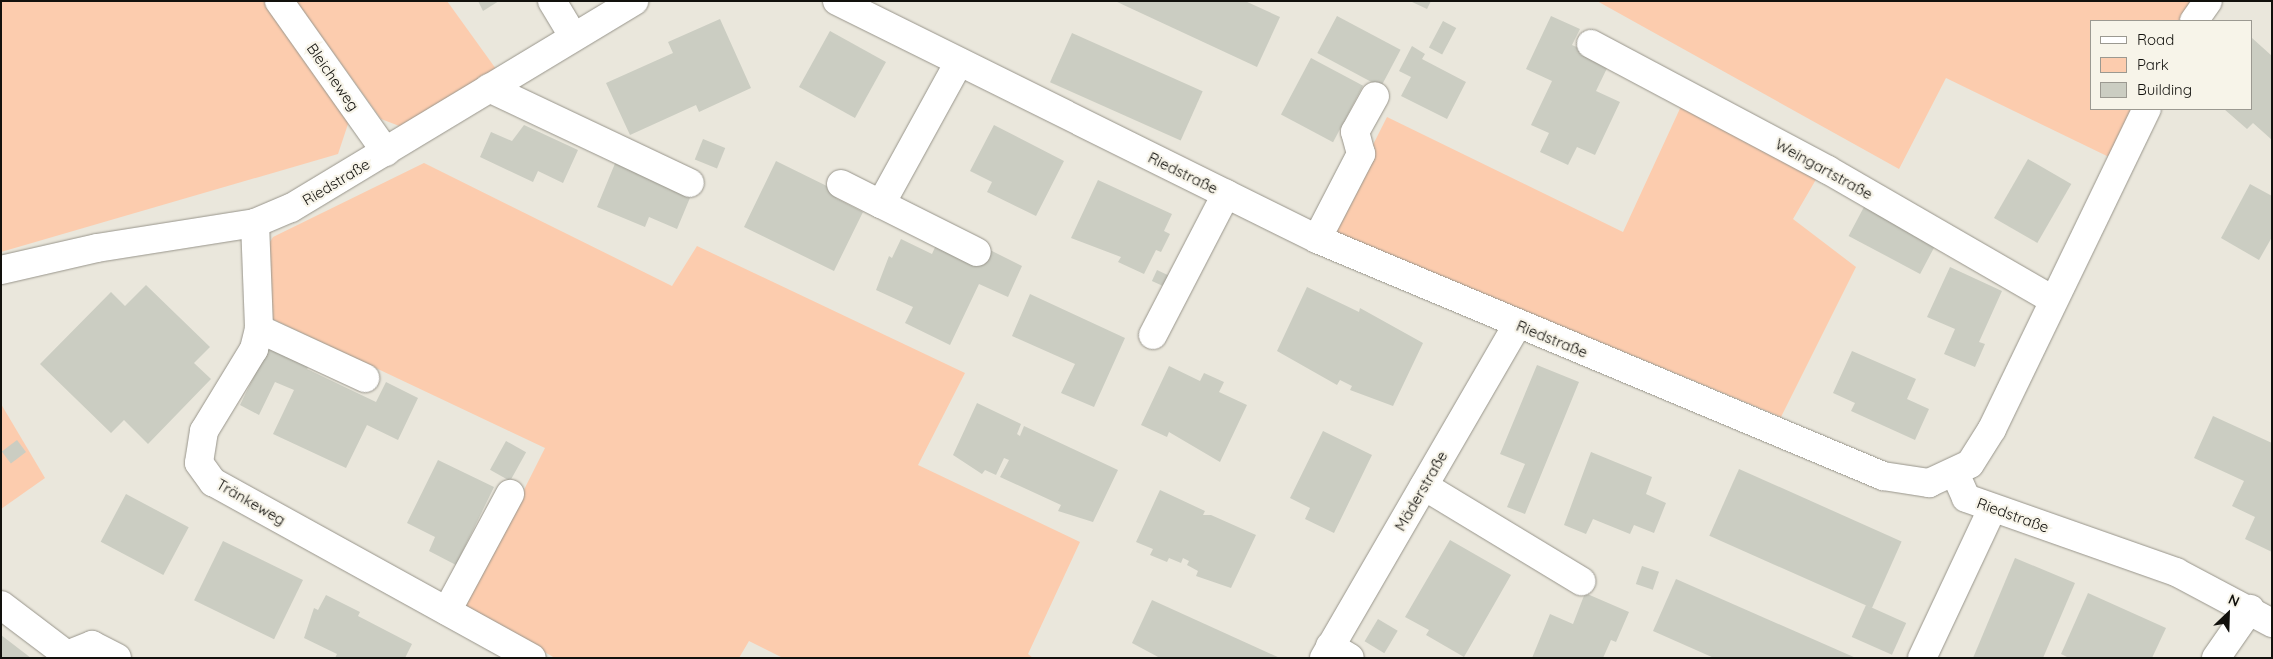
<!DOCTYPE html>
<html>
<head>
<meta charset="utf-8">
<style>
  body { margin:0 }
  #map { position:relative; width:2273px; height:659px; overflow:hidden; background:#eae7dc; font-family:Quicksand,sans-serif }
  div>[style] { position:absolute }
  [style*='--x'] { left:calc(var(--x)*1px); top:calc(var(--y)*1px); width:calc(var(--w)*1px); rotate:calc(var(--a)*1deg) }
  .green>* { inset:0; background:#fcccae }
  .building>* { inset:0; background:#cbcdc2; transform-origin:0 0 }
  .roads { filter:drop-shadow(0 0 1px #98958b) drop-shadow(0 0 1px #98958b) }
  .minor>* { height:28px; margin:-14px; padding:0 14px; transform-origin:14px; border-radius:14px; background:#fff }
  span { translate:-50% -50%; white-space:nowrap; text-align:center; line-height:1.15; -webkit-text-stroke:4.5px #f7f4e9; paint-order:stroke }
  .street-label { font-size:15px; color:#12110d }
  .frame { position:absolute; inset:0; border:2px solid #12110d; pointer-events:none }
  .legend { position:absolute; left:2090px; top:20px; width:162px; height:90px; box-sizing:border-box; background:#f7f4e9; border:1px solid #9b9991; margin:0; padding:6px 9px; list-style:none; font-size:15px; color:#12110d }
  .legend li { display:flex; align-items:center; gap:10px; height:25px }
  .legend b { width:25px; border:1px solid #9b9991 }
  .north { position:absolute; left:2203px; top:589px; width:50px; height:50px; -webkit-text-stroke:4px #f7f4e9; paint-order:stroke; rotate:24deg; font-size:14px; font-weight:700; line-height:20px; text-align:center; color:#12110d }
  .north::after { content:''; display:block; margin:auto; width:18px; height:22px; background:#12110d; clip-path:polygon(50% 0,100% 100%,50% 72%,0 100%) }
</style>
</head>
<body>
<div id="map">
  <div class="green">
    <div style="clip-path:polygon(1px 1px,268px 1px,350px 118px,338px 154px,1px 252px)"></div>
    <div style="clip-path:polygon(296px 1px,447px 1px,496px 69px,402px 127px,381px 119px)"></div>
    <div style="clip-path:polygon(1597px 1px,2190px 1px,2180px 21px,2092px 21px,2092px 109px,2134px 109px,2109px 157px,1946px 78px,1899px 169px)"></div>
    <div style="clip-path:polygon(1683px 102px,1818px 176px,1793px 219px,1856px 267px,1781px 417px,1330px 230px,1387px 117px,1623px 232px)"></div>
    <div style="clip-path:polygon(424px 163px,672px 286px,697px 246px,965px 373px,918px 465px,1080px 542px,1028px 654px,1033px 658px,783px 658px,749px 641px,739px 658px,555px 658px,465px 607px,545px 448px,268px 317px,265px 250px,273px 237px)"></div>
    <div style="clip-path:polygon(1px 404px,45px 478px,1px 509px)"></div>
  </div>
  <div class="building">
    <div style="clip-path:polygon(478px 1px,499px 1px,483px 11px)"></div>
    <div style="clip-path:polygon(1115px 1px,1245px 1px,1280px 17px,1257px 67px)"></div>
    <div style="clip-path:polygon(1410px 1px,1431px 1px,1427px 9px)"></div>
    <div style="left:1337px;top:16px;width:72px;height:42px;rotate:28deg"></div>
    <div style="clip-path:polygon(1551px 16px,1580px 29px,1572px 45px,1610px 62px,1596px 91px,1620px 102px,1595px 155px,1577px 147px,1568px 165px,1540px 152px,1549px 133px,1531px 125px,1552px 81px,1526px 69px)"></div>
    <div style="clip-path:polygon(720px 19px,751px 88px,699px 112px,696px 105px,630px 135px,606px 83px,673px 53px,668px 42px)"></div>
    <div style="left:1443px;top:21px;width:15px;height:30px;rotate:28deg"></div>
    <div style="left:830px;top:31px;width:64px;height:64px;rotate:29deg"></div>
    <div style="left:1072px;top:33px;width:143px;height:54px;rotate:24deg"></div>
    <div style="clip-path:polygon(2252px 38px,2272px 56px,2272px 140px,2253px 123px,2247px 129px,2224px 109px,2252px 109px)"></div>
    <div style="clip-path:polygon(1412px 46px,1425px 54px,1422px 59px,1466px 82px,1447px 119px,1401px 96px,1411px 77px,1399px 71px)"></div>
    <div style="left:1311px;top:58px;width:59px;height:64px;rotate:28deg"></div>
    <div style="clip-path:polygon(524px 125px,578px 150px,563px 183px,538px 171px,533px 182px,480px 157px,491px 132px,512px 141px)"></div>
    <div style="clip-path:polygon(994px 125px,1064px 161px,1036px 216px,987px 192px,992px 182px,970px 171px)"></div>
    <div style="left:703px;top:139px;width:24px;height:22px;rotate:22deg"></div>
    <div style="left:2028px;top:159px;width:50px;height:68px;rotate:30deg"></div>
    <div style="clip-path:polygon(616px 161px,692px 193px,677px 229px,649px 217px,645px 227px,597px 207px)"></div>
    <div style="clip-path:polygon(776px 161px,839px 192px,836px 198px,863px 212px,834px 271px,744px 227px)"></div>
    <div style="clip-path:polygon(1098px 180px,1172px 214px,1164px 231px,1170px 234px,1161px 252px,1156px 250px,1144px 274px,1118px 262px,1121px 257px,1071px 238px)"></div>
    <div style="clip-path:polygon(2250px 184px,2272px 196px,2272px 237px,2259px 260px,2221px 238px)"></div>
    <div style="left:1865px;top:205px;width:81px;height:35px;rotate:28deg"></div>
    <div style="clip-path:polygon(901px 239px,932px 254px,936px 245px,980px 266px,988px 249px,1022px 266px,1008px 297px,979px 284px,950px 345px,905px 323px,913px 307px,876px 290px,889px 256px,892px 258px)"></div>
    <div style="clip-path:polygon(1950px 267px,2002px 291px,1979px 342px,1985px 344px,1975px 367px,1944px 354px,1955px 329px,1927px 317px)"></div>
    <div style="left:1157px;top:270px;width:17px;height:12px;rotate:25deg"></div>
    <div style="clip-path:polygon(146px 285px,210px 347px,194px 363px,211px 379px,148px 444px,124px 420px,111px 433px,40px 364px,111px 292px,125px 306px)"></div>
    <div style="clip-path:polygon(1307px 287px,1359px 312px,1360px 308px,1423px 343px,1393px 406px,1350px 390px,1352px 386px,1340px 380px,1337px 385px,1277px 351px)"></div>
    <div style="clip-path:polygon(1030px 294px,1125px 338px,1094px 407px,1061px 393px,1075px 364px,1012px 336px)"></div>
    <div style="clip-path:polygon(269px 345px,310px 364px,307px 369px,376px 402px,386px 382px,418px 398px,398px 440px,367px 425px,346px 468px,273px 434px,294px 390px,275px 382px,259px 415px,240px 405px)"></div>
    <div style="clip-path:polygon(1852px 351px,1916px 379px,1907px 399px,1929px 409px,1915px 440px,1851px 411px,1855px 403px,1833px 393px)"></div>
    <div style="clip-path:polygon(1537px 365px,1579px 382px,1525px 514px,1507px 507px,1525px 464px,1500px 454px)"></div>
    <div style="clip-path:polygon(1169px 366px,1200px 381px,1204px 373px,1224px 382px,1219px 392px,1247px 405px,1220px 462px,1169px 432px,1167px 437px,1141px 425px)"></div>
    <div style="clip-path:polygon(977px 403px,1021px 424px,1017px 434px,1020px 436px,1024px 426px,1118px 470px,1093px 522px,1058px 511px,1061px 505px,1000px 477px,1009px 460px,1004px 458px,996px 475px,985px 470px,982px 474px,953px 455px)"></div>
    <div style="clip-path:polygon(2213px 416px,2272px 443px,2272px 552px,2245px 539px,2255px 517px,2232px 506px,2244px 481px,2194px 458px)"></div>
    <div style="clip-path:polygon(1323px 431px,1372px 455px,1334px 533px,1305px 519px,1310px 508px,1290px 498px)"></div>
    <div style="left:17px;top:440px;width:15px;height:19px;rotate:53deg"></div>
    <div style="left:506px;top:441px;width:23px;height:33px;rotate:29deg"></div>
    <div style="clip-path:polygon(1591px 452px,1652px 477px,1646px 494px,1666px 503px,1654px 533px,1634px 525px,1630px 534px,1593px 519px,1586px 534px,1564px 525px)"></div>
    <div style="clip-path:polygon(438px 460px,494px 487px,456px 565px,429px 551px,435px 537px,407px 523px)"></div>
    <div style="left:1739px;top:469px;width:178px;height:73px;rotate:24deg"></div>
    <div style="clip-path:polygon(1160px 490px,1205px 511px,1203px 515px,1211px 515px,1256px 535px,1231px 588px,1196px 576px,1198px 571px,1187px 565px,1189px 561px,1183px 558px,1181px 563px,1169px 558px,1167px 562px,1150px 555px,1153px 549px,1136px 542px)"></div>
    <div style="left:126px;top:494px;width:71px;height:54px;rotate:28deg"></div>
    <div style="clip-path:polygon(1450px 540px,1511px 575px,1464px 657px,1426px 635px,1429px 630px,1405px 617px)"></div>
    <div style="left:223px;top:541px;width:89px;height:66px;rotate:26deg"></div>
    <div style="clip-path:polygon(2015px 558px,2075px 583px,2043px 658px,1973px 658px)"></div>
    <div style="left:1642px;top:566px;width:18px;height:19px;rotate:19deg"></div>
    <div style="clip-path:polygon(1676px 579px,1856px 658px,1714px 658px,1653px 631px)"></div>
    <div style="clip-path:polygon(1585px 593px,1629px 612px,1616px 642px,1611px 640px,1603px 658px,1532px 658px,1550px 614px,1573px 624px)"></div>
    <div style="clip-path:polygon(2088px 593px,2166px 628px,2152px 658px,2069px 658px,2061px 654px)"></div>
    <div style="clip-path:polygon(326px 595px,360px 612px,358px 616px,412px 644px,405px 658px,335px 658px,337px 654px,304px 638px,314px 608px,318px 610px)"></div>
    <div style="clip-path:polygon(1152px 600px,1280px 658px,1160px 658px,1132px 643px)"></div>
    <div style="left:1866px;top:605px;width:44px;height:35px;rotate:24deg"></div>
    <div style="left:1378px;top:619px;width:23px;height:26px;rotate:31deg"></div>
    <div style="clip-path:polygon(1px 635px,31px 658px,1px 658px)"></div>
  </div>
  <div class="roads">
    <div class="minor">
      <div style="--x:279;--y:1;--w:185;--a:54.7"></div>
      <div style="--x:552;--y:1;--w:41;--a:59"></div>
      <div style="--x:837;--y:1;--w:536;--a:26.37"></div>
      <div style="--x:1317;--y:239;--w:614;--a:22.72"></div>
      <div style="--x:1883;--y:476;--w:47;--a:8.7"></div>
      <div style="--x:1929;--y:483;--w:45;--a:-24.9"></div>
      <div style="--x:1970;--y:464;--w:41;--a:-57.8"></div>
      <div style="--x:1992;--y:429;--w:356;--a:-64.2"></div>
      <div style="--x:2194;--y:21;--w:24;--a:-55"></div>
      <div style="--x:1591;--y:44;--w:268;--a:28"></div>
      <div style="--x:1828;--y:170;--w:260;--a:30"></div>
      <div style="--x:489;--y:88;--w:222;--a:25.3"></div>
      <div style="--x:841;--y:184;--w:45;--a:26.6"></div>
      <div style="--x:881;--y:204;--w:162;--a:-61.2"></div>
      <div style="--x:881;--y:204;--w:107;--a:26.6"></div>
      <div style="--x:255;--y:223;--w:106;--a:87.8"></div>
      <div style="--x:259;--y:329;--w:21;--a:104"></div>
      <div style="--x:254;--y:349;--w:96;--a:121.4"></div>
      <div style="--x:204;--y:431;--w:32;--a:99"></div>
      <div style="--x:199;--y:463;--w:24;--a:54"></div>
      <div style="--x:213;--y:482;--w:364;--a:28.9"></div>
      <div style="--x:1317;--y:239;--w:96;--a:-62.6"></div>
      <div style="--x:1361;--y:154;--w:23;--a:-105"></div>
      <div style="--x:1355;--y:132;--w:41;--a:-60.9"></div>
      <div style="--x:1;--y:270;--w:98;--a:-12.9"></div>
      <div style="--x:97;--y:248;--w:160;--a:-9"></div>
      <div style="--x:255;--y:223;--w:39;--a:-23"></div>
      <div style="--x:291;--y:208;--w:401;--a:-31.1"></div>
      <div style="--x:259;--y:329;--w:117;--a:24.8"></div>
      <div style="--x:1153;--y:335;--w:159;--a:-62.6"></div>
      <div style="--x:1955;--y:473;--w:27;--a:66"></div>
      <div style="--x:1966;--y:498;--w:223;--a:19.4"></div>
      <div style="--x:2176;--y:572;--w:109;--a:28"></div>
      <div style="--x:1424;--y:486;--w:184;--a:31.2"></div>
      <div style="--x:1;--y:605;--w:83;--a:37.1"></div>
      <div style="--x:67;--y:655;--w:4;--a:124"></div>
      <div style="--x:447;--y:611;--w:133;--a:-61.7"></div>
      <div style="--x:1330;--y:646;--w:23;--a:31"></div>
      <div style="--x:67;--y:655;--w:27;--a:-22"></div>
      <div style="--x:92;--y:645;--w:28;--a:27"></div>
      <div style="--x:1324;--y:658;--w:385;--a:-59.9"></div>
      <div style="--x:1922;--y:658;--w:165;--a:-64.8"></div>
      <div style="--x:2216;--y:658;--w:60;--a:-55.2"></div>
    </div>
  </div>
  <div class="street-label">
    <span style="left:333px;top:77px;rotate:55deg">Bleicheweg</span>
    <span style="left:1824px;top:169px;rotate:29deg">Weingartstraße</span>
    <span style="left:1183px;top:173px;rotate:26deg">Riedstraße</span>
    <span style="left:336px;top:182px;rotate:-31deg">Riedstraße</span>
    <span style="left:1552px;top:339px;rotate:22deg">Riedstraße</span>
    <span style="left:1421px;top:491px;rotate:-60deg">Mäderstraße</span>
    <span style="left:251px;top:502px;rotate:30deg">Tränkeweg</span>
    <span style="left:2013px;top:515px;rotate:20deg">Riedstraße</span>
  </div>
  <div class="frame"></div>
  <ul class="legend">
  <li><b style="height:6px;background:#fff"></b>Road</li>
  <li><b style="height:14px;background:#fcccae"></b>Park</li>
  <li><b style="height:14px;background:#cbcdc2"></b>Building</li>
  </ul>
  <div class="north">N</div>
</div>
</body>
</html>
